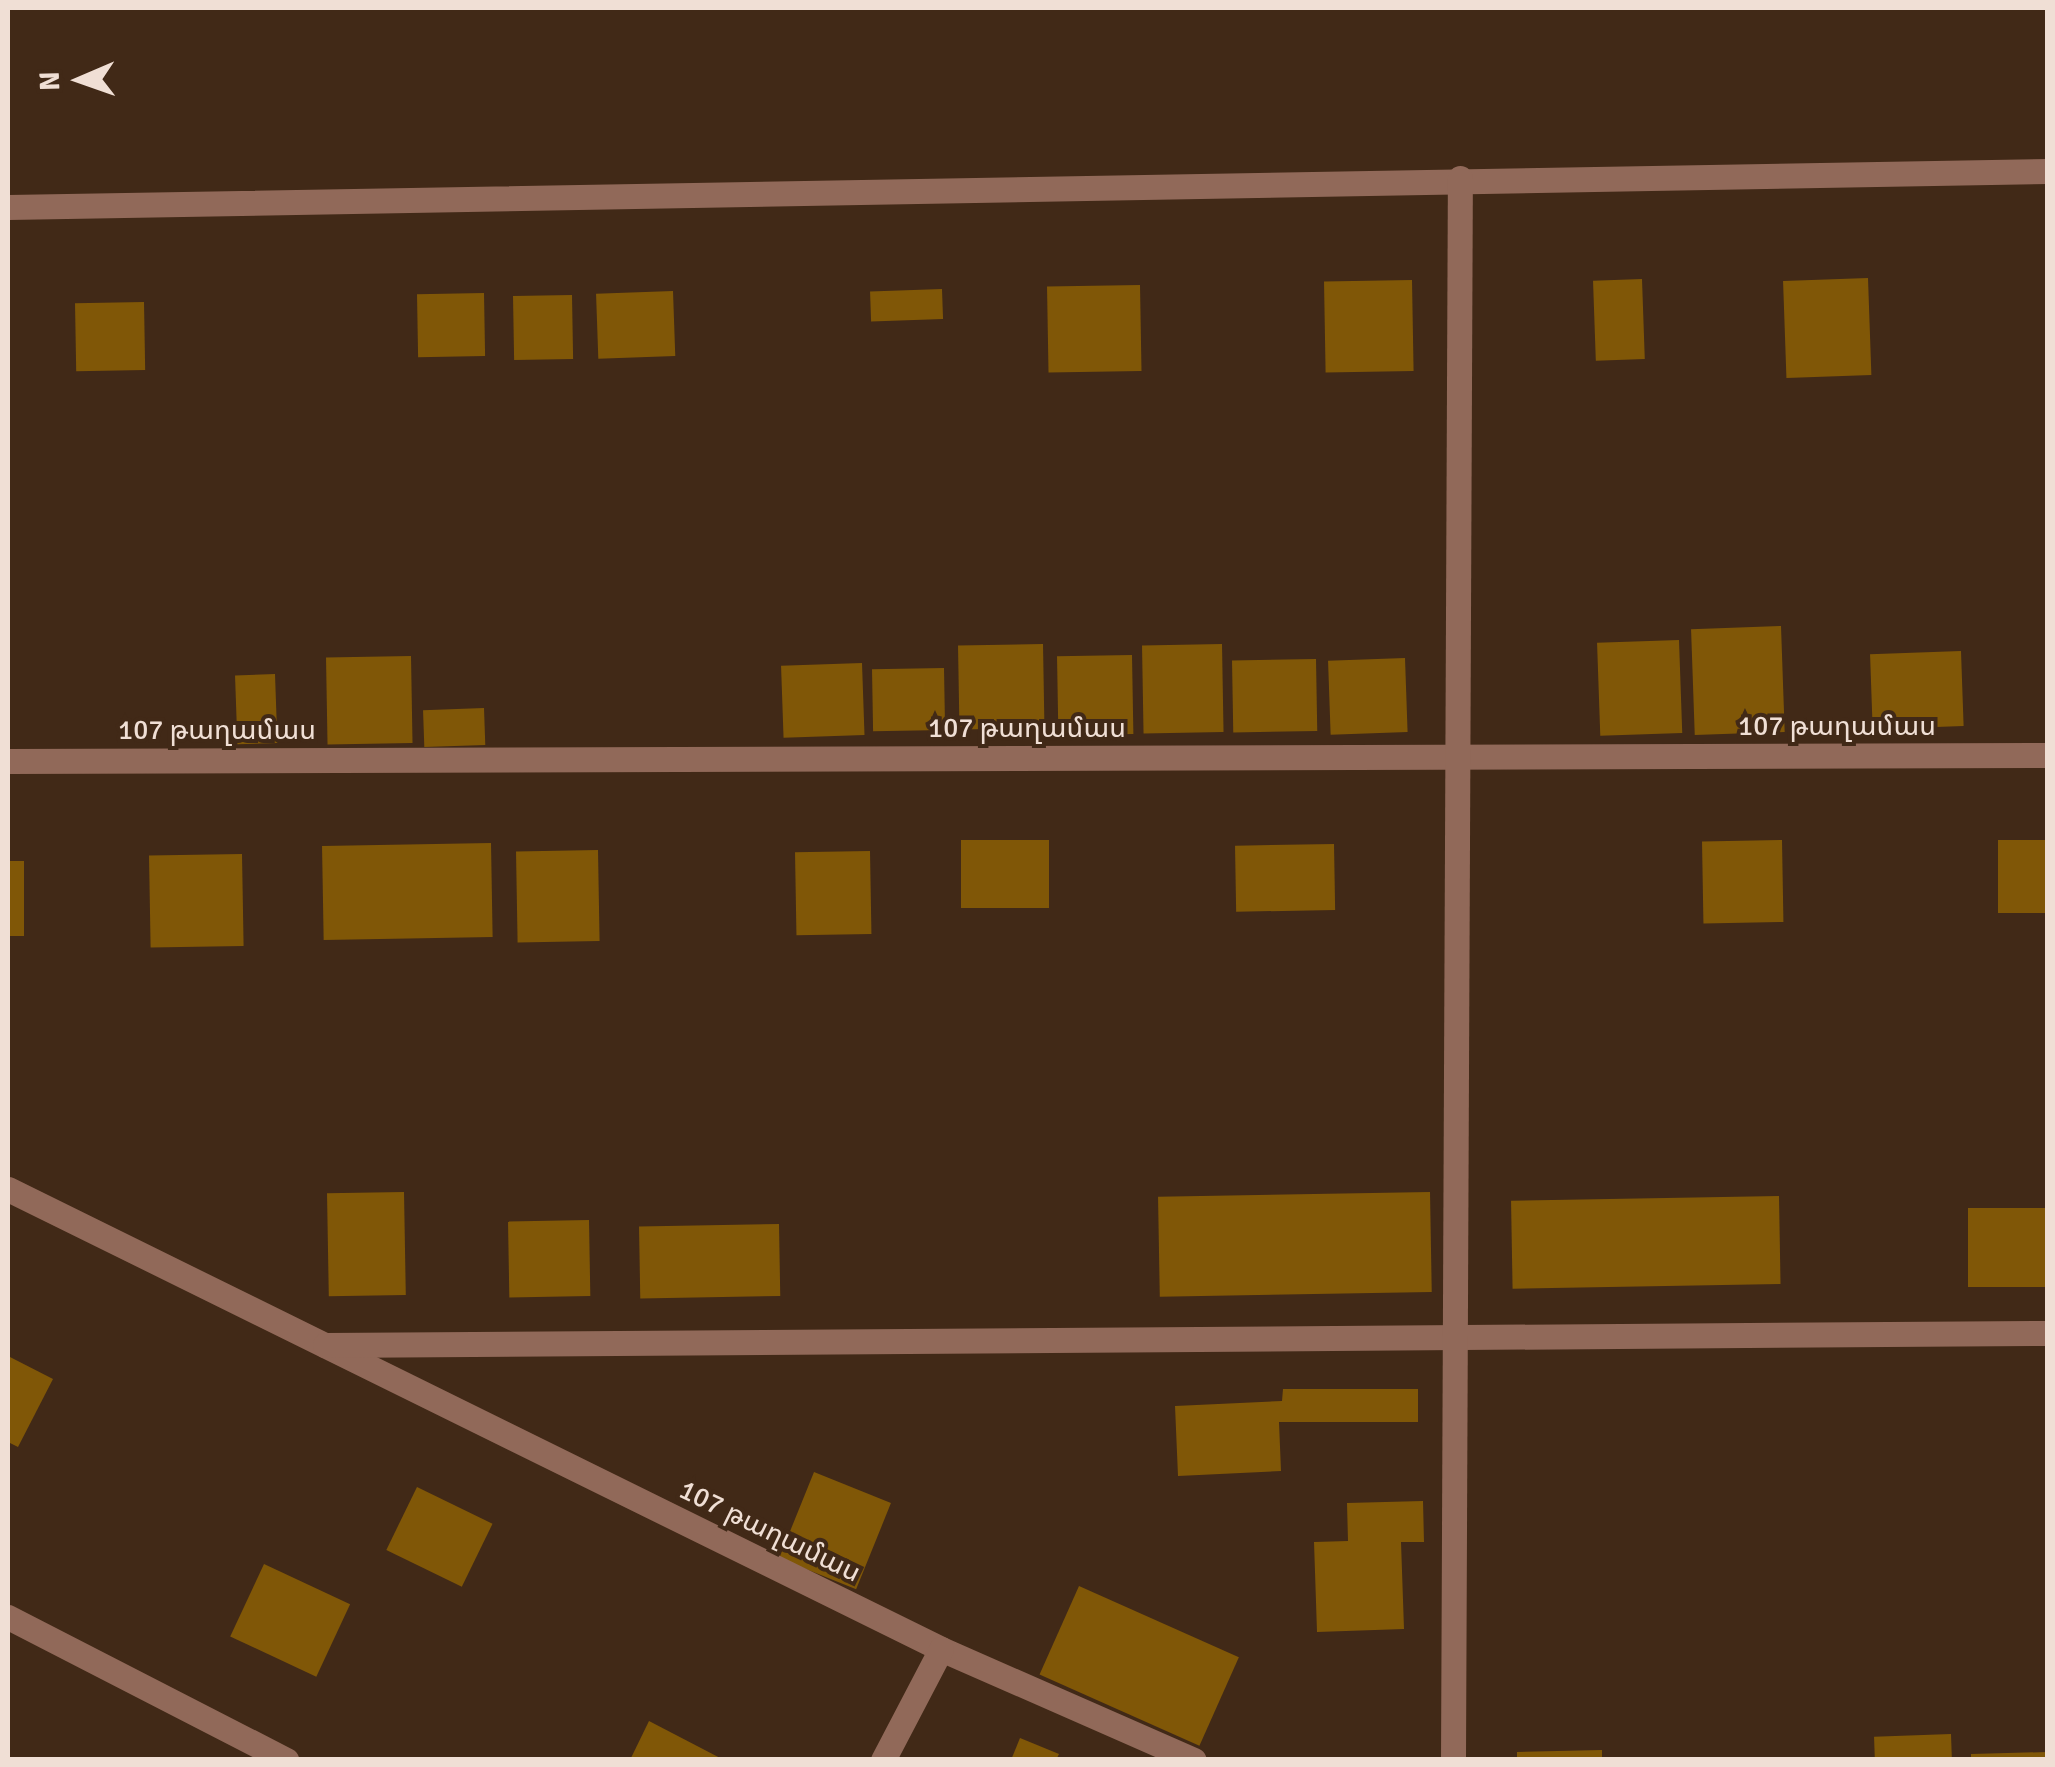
<!DOCTYPE html>
<html>
<head>
<meta charset="utf-8">
<style>
  body { margin:0 }
  #map { position:relative; width:2055px; height:1767px; overflow:hidden; background:#412917; font-family:Signika,"Noto Sans Armenian",sans-serif }
  div>[style] { position:absolute }
  [style*='--x'] { left:calc(var(--x)*1px); top:calc(var(--y)*1px); width:calc(var(--w)*1px); rotate:calc(var(--a)*1deg) }
  .building>* { inset:0; background:#805707; transform-origin:0 0 }
  .minor>* { height:25px; margin:-12.5px; padding:0 12.5px; transform-origin:12.5px; border-radius:12.5px; background:#916959 }
  span { translate:-50% -50%; white-space:nowrap; text-align:center; line-height:1.15; -webkit-text-stroke:8px #412917; paint-order:stroke }
  .street-label { font-size:28px; color:#f0dfd5 }
  .frame { position:absolute; inset:0; border:10px solid #f0dfd5; pointer-events:none }
  .north { position:absolute; left:30px; top:30px; width:100px; height:100px; -webkit-text-stroke:8px #412917; paint-order:stroke; rotate:268deg; font-size:28px; font-weight:700; line-height:40px; text-align:center; color:#f0dfd5 }
  .north::after { content:''; display:block; margin:auto; width:35px; height:45px; background:#f0dfd5; clip-path:polygon(50% 0,100% 100%,50% 72%,0 100%) }
</style>
</head>
<body>
<div id="map">
  <div class="building">
    <div style="left:1868px;top:278px;width:97px;height:85px;rotate:88deg"></div>
    <div style="left:1642px;top:279px;width:80px;height:49px;rotate:88deg"></div>
    <div style="left:1412px;top:280px;width:91px;height:88px;rotate:89deg"></div>
    <div style="left:1140px;top:285px;width:86px;height:93px;rotate:89deg"></div>
    <div style="left:942px;top:289px;width:30px;height:72px;rotate:88deg"></div>
    <div style="left:673px;top:291px;width:65px;height:77px;rotate:88deg"></div>
    <div style="left:484px;top:293px;width:63px;height:67px;rotate:89deg"></div>
    <div style="left:572px;top:295px;width:64px;height:59px;rotate:89deg"></div>
    <div style="left:144px;top:302px;width:68px;height:69px;rotate:89deg"></div>
    <div style="left:1781px;top:626px;width:106px;height:90px;rotate:88deg"></div>
    <div style="left:1679px;top:640px;width:93px;height:82px;rotate:88deg"></div>
    <div style="left:1043px;top:644px;width:84px;height:85px;rotate:89deg"></div>
    <div style="left:1222px;top:644px;width:88px;height:80px;rotate:89deg"></div>
    <div style="left:1961px;top:651px;width:75px;height:91px;rotate:88deg"></div>
    <div style="left:1132px;top:655px;width:79px;height:75px;rotate:89deg"></div>
    <div style="left:411px;top:656px;width:87px;height:85px;rotate:89deg"></div>
    <div style="left:1405px;top:658px;width:74px;height:77px;rotate:88deg"></div>
    <div style="left:1316px;top:659px;width:72px;height:84px;rotate:89deg"></div>
    <div style="left:862px;top:663px;width:72px;height:81px;rotate:88deg"></div>
    <div style="left:944px;top:668px;width:62px;height:72px;rotate:89deg"></div>
    <div style="left:275px;top:674px;width:69px;height:40px;rotate:88deg"></div>
    <div style="left:484px;top:708px;width:37px;height:61px;rotate:88deg"></div>
    <div style="left:1049px;top:840px;width:68px;height:88px;rotate:90deg"></div>
    <div style="left:1782px;top:840px;width:82px;height:80px;rotate:89deg"></div>
    <div style="left:2048px;top:840px;width:73px;height:50px;rotate:90deg"></div>
    <div style="left:491px;top:843px;width:94px;height:169px;rotate:89deg"></div>
    <div style="left:1334px;top:844px;width:66px;height:99px;rotate:89deg"></div>
    <div style="left:598px;top:850px;width:91px;height:82px;rotate:89deg"></div>
    <div style="left:870px;top:851px;width:83px;height:75px;rotate:89deg"></div>
    <div style="left:242px;top:854px;width:92px;height:93px;rotate:89deg"></div>
    <div style="left:8px;top:861px;width:16px;height:75px"></div>
    <div style="left:404px;top:1192px;width:103px;height:77px;rotate:89deg"></div>
    <div style="left:1430px;top:1192px;width:100px;height:272px;rotate:89deg"></div>
    <div style="left:1779px;top:1196px;width:88px;height:268px;rotate:89deg"></div>
    <div style="left:2048px;top:1208px;width:79px;height:80px;rotate:90deg"></div>
    <div style="left:589px;top:1220px;width:76px;height:81px;rotate:89deg"></div>
    <div style="left:779px;top:1224px;width:72px;height:140px;rotate:89deg"></div>
    <div style="clip-path:polygon(8px 1356px,53px 1379px,18px 1447px,8px 1442px)"></div>
    <div style="clip-path:polygon(1283px 1389px,1418px 1389px,1418px 1422px,1279px 1422px,1281px 1471px,1178px 1476px,1175px 1406px,1282px 1401px)"></div>
    <div style="left:814px;top:1472px;width:83px;height:93px;rotate:22deg"></div>
    <div style="left:417px;top:1487px;width:84px;height:70px;rotate:26deg"></div>
    <div style="clip-path:polygon(1423px 1501px,1424px 1542px,1401px 1542px,1404px 1629px,1317px 1632px,1314px 1542px,1348px 1541px,1347px 1503px)"></div>
    <div style="left:264px;top:1564px;width:95px;height:80px;rotate:25deg"></div>
    <div style="left:1079px;top:1586px;width:175px;height:97px;rotate:24deg"></div>
    <div style="clip-path:polygon(649px 1721px,724px 1760px,630px 1760px)"></div>
    <div style="left:1951px;top:1734px;width:26px;height:77px;rotate:88deg"></div>
    <div style="clip-path:polygon(1020px 1738px,1059px 1754px,1056px 1760px,1011px 1760px)"></div>
    <div style="clip-path:polygon(1602px 1750px,1602px 1760px,1517px 1760px,1517px 1752px)"></div>
    <div style="clip-path:polygon(2048px 1752px,2048px 1760px,1971px 1760px,1971px 1754px)"></div>
  </div>
  <div class="minor">
    <div style="--x:8;--y:207;--w:2040;--a:-1.01"></div>
    <div style="--x:8;--y:761;--w:2040;--a:-0.17"></div>
    <div style="--x:8;--y:1189;--w:1040;--a:26.24"></div>
    <div style="--x:941;--y:1649;--w:276;--a:23.7"></div>
    <div style="--x:325;--y:1345;--w:1723;--a:-0.4"></div>
    <div style="--x:8;--y:1617;--w:313;--a:27.2"></div>
    <div style="--x:883;--y:1760;--w:125;--a:-62.4"></div>
    <div style="--x:1453;--y:1760;--w:1582;--a:-89.75"></div>
  </div>
  <div class="street-label">
    <span style="left:1837px;top:726px">107 թաղամաս</span>
    <span style="left:1027px;top:728px">107 թաղամաս</span>
    <span style="left:217px;top:730px">107 թաղամաս</span>
    <span style="left:770px;top:1531px;rotate:26deg">107 թաղամաս</span>
  </div>
  <div class="frame"></div>
  <div class="north">N</div>
</div>
</body>
</html>
